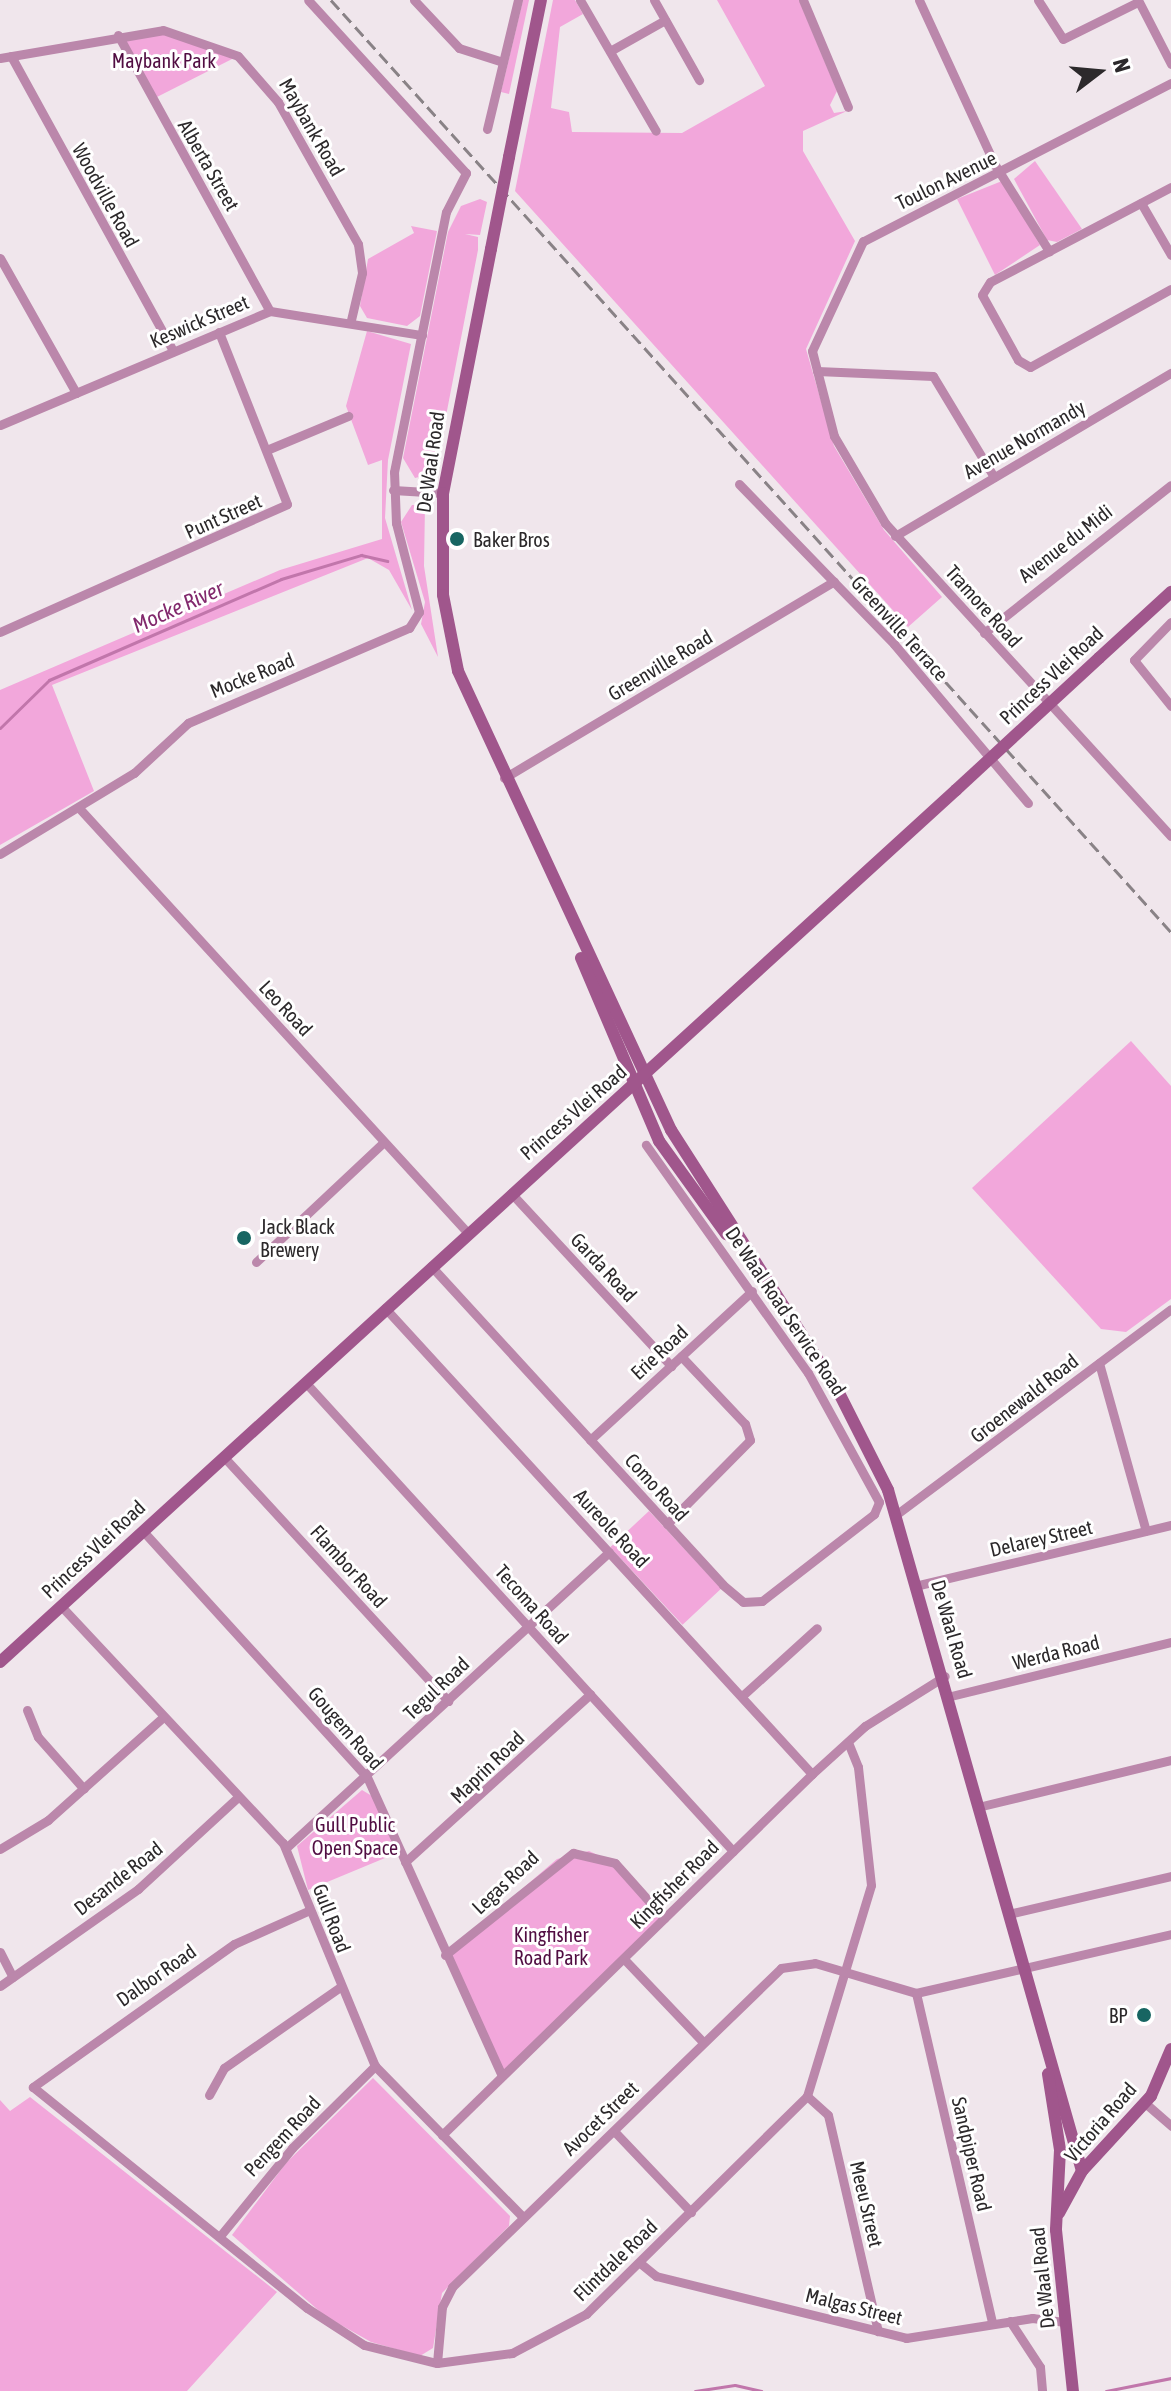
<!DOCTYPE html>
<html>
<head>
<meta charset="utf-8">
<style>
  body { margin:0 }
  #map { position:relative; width:1171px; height:2391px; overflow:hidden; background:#f0e6ec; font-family:"Asap Condensed",sans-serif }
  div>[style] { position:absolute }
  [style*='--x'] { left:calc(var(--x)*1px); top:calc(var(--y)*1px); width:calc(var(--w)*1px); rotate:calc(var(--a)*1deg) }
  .green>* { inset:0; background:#f2a7db; transform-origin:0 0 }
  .stream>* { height:3px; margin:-1.5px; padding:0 1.5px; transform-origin:1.5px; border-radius:1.5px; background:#c176ab }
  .street>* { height:9px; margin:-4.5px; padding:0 4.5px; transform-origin:4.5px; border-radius:4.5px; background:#bb87ab }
  .secondary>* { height:12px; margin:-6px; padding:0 6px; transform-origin:6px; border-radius:6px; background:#a0568c }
  .rail>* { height:3px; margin-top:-1.5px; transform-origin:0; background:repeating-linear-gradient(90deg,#898286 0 12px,transparent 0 18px) }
  .secondary-bridge>* { height:12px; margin:-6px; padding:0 6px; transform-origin:6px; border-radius:6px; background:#a0568c }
  .dots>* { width:22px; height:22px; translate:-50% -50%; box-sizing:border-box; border:4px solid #fff; border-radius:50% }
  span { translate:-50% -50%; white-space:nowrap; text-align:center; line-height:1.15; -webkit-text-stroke:6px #fff; paint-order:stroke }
  .park-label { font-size:20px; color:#510d42 }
  .street-label { font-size:20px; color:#2c292b }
  .poi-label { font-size:20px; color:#2c292b }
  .left { translate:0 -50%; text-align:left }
  .right { translate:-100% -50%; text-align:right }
  .water-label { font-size:22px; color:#82296d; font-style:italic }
  .north { position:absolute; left:1059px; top:32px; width:80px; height:80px; -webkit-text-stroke:6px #fff; paint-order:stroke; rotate:74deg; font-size:22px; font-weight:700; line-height:32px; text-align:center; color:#2c292b }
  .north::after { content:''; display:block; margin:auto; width:28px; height:36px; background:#2c292b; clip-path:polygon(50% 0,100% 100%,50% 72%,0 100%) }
</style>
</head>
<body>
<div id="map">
  <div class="green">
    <div style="clip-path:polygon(523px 0,529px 0,509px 94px,501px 92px)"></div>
    <div style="clip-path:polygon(553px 0,575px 0,583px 14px,560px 27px,551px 108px,569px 112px,572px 132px,682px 133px,765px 86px,717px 0,799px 0,837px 91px,830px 105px,834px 113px,847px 111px,803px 131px,803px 151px,855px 241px,806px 349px,834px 446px,884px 530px,942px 597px,908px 627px,515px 191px)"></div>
    <div style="clip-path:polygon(179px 32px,238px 56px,151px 100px,118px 36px)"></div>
    <div style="clip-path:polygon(1035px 161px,1082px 229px,1057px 242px,1047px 240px,1014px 179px)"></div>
    <div style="clip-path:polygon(1002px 181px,1040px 245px,995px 275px,957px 199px)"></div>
    <div style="clip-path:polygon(480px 199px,487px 202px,480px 235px,465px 234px,478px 237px,478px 250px,435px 473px,415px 478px,403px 458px,448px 232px,461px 206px)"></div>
    <div style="clip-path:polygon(411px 226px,437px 231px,420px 316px,407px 326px,367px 318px,360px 306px,368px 259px,414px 233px)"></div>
    <div style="clip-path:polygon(367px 331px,411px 344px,388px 460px,385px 518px,412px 610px,389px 570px,368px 558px,52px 685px,94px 791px,0 845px,0 690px,280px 570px,382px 539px,382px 460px,368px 465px,346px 406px)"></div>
    <div style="clip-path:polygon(412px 505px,425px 505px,424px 566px,438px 657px,421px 624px,425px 602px,401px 522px)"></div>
    <div style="clip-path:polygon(1131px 1041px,1171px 1086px,1171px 1299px,1126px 1332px,1101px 1329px,972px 1188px)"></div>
    <div style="left:649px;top:1511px;width:106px;height:53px;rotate:47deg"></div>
    <div style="clip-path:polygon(362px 1790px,372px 1796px,397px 1853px,308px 1890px,297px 1846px)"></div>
    <div style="clip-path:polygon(589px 1851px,615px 1863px,664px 1918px,502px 2076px,445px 1955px,557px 1859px)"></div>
    <div style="clip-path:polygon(373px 2078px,510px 2216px,509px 2226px,442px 2293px,433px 2348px,420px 2356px,371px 2342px,325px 2316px,232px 2235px,286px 2163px)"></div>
    <div style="clip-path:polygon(30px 2097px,277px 2292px,187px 2391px,0 2391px,0 2100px,10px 2111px)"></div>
  </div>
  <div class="stream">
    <div style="--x:0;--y:728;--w:69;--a:-44.4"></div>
    <div style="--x:49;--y:680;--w:253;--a:-23.5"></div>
    <div style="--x:281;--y:579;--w:84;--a:-16.7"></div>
    <div style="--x:361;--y:555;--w:27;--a:13"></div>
    <div style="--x:695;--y:2391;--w:40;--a:-8.5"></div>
    <div style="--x:735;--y:2385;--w:27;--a:13"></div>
    <div style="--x:1106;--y:2391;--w:66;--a:-11.3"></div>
  </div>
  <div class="street">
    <div style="--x:414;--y:0;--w:66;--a:46.8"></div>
    <div style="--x:459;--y:48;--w:46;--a:17.7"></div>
    <div style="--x:580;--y:0;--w:151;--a:59.9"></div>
    <div style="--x:654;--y:0;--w:92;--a:60.6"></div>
    <div style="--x:803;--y:0;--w:116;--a:67.2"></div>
    <div style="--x:919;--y:0;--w:182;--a:65.3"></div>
    <div style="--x:995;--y:165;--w:102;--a:57.9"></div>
    <div style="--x:1038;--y:0;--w:46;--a:57.3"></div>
    <div style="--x:1063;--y:39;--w:84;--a:-26.3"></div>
    <div style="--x:1138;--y:0;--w:72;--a:62.7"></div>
    <div style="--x:118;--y:35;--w:315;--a:61.2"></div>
    <div style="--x:610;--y:51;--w:63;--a:-29.4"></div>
    <div style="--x:11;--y:56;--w:337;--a:61.2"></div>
    <div style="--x:0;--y:58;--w:165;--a:-9.7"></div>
    <div style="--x:163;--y:30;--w:79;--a:19.1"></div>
    <div style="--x:238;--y:56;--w:61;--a:49"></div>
    <div style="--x:278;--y:102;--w:163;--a:60.6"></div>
    <div style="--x:358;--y:244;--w:29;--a:82"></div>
    <div style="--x:362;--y:273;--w:48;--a:103.2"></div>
    <div style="--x:1171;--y:83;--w:346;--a:152.8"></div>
    <div style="--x:863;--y:241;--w:121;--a:114.9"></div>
    <div style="--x:812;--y:351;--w:88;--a:75.5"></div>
    <div style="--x:834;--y:436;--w:101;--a:59.6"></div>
    <div style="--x:885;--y:523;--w:424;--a:47.6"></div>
    <div style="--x:487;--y:129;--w:133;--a:-76.5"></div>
    <div style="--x:1171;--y:187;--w:204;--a:152.3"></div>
    <div style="--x:990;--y:282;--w:15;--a:122"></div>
    <div style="--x:982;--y:295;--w:74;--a:61"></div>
    <div style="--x:1018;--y:360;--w:14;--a:30"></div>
    <div style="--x:1030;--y:367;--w:161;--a:-29"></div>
    <div style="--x:1141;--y:203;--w:60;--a:60"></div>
    <div style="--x:0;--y:258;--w:155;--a:60.6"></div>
    <div style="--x:817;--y:371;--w:116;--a:2.5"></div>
    <div style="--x:933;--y:376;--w:118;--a:58.9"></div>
    <div style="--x:0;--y:425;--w:293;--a:-22.9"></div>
    <div style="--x:270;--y:311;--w:154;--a:9"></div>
    <div style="--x:269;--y:449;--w:86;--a:-22.7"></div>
    <div style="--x:739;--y:484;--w:223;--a:45.9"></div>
    <div style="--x:894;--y:644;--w:208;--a:49.9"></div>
    <div style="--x:393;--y:490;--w:50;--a:3.4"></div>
    <div style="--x:895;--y:536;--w:321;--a:-30.6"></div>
    <div style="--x:1171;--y:622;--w:53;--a:134.2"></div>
    <div style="--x:1134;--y:660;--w:59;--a:51.2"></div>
    <div style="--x:0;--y:632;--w:314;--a:-24"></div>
    <div style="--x:287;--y:504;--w:185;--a:-111.6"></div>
    <div style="--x:984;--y:633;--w:238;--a:-38.4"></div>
    <div style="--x:504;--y:778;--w:384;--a:-30.8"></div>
    <div style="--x:79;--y:808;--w:575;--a:47.54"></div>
    <div style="--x:0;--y:854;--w:157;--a:-31.2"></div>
    <div style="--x:134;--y:773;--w:74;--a:-42.8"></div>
    <div style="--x:188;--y:723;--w:241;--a:-23.3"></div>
    <div style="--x:409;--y:628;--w:19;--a:-58"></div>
    <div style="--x:419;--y:612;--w:92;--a:-104.5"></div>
    <div style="--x:396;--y:523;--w:51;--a:-92.2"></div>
    <div style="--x:394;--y:472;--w:265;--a:-78.7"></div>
    <div style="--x:446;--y:212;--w:44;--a:-62.9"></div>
    <div style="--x:466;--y:173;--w:234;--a:-132.4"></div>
    <div style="--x:511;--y:1193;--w:236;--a:47.2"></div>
    <div style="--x:256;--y:1262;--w:175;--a:-43.2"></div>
    <div style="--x:431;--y:1266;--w:432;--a:47.5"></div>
    <div style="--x:723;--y:1585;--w:26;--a:40"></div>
    <div style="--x:743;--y:1602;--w:19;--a:-3"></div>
    <div style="--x:762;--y:1601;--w:142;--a:-37.8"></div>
    <div style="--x:874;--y:1514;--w:13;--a:-67"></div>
    <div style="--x:879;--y:1502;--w:147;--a:-118.8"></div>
    <div style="--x:808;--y:1373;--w:280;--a:-125.4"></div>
    <div style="--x:385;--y:1308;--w:632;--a:47.5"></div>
    <div style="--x:1099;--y:1363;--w:174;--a:74.4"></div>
    <div style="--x:305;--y:1382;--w:635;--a:47.62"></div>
    <div style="--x:590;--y:1440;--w:220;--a:-42.6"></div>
    <div style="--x:223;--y:1456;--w:333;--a:47.4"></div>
    <div style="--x:897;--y:1514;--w:342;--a:-36.8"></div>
    <div style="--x:667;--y:1524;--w:118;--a:-45.3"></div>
    <div style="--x:750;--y:1440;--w:17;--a:-107"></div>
    <div style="--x:745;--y:1424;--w:93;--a:-133.3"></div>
    <div style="--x:142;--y:1530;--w:334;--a:47.7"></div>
    <div style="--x:367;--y:1777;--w:328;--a:65.7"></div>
    <div style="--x:919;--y:1585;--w:259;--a:-13.4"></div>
    <div style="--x:61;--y:1606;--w:325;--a:46.9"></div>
    <div style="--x:283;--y:1843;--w:241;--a:67.6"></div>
    <div style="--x:375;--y:2066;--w:211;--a:45.6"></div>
    <div style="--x:742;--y:1696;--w:101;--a:-42.2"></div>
    <div style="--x:951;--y:1696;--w:227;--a:-13.8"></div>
    <div style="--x:27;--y:1710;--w:29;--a:68"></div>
    <div style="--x:38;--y:1737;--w:69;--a:48.5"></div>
    <div style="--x:982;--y:1806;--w:195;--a:-13.7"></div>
    <div style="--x:286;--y:1848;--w:438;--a:-42.5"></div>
    <div style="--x:0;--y:1849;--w:56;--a:-31.1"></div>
    <div style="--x:48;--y:1820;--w:154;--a:-41.8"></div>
    <div style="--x:405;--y:1862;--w:250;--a:-42.2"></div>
    <div style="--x:310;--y:1910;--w:83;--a:155.9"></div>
    <div style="--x:234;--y:1944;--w:247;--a:144.6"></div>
    <div style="--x:33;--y:2087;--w:352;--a:38.9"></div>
    <div style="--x:307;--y:2308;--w:68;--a:33"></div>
    <div style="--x:364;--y:2345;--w:75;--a:13.9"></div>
    <div style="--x:437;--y:2363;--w:76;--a:-7.6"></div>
    <div style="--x:512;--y:2353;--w:84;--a:-27.8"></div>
    <div style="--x:586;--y:2314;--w:310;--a:-44.6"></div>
    <div style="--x:807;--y:2096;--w:220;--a:-73.1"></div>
    <div style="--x:871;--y:1885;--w:119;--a:-96.3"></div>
    <div style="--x:858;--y:1767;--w:27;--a:-112"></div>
    <div style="--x:1013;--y:1913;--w:162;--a:-13.2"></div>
    <div style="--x:0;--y:1952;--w:28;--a:63"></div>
    <div style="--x:445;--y:1955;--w:164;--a:-38.6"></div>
    <div style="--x:573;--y:1853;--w:43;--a:13.4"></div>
    <div style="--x:615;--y:1863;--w:74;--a:48.3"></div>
    <div style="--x:624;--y:1959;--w:115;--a:46.4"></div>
    <div style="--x:0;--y:1986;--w:169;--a:-35.1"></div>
    <div style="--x:138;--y:1889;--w:134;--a:-42.6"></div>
    <div style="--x:916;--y:1993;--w:339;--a:77"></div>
    <div style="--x:209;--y:2095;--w:31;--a:-61"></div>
    <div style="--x:224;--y:2068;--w:141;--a:-34.9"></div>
    <div style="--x:807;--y:2096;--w:28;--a:42"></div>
    <div style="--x:828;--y:2115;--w:222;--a:77"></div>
    <div style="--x:1145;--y:2103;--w:35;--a:41"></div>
    <div style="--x:614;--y:2131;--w:112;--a:46.5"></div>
    <div style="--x:442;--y:2135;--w:517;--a:-44.29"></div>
    <div style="--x:812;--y:1774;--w:72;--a:-42.2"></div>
    <div style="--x:865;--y:1726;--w:94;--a:-32"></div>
    <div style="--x:220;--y:2236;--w:114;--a:-50.7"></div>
    <div style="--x:292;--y:2148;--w:117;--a:-44.7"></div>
    <div style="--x:640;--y:2263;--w:21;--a:39"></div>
    <div style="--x:656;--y:2276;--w:258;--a:13.9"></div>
    <div style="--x:906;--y:2338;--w:128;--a:-9"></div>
    <div style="--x:1032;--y:2318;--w:34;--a:7"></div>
    <div style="--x:1010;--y:2321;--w:55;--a:56.9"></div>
    <div style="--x:1040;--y:2367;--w:24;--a:85"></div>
    <div style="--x:437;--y:2363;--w:56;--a:-84.9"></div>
    <div style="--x:442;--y:2307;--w:22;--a:-63"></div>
    <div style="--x:452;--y:2287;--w:458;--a:-44.1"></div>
    <div style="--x:781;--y:1968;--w:34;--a:-8"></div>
    <div style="--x:815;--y:1963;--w:105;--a:16.5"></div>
    <div style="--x:916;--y:1993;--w:262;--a:-13"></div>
  </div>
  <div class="secondary">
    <div style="--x:509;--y:157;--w:160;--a:-78.5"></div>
    <div style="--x:491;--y:249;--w:249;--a:101.1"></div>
    <div style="--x:443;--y:493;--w:102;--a:90"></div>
    <div style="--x:443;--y:595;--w:77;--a:78.8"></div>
    <div style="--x:458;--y:671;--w:506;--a:65.11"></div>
    <div style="--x:671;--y:1130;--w:310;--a:57.4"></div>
    <div style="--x:838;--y:1391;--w:111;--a:63.2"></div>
    <div style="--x:888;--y:1490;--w:708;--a:74.1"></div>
    <div style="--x:1099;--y:658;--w:98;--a:-42.5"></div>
    <div style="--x:581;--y:958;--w:199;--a:66.9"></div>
    <div style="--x:659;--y:1141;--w:115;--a:54.2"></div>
    <div style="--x:0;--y:1662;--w:1294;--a:-42.37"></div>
    <div style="--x:1048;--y:2074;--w:77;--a:81"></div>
    <div style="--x:1060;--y:2150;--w:80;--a:92.9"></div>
    <div style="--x:1056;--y:2230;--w:162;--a:84"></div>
    <div style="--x:1059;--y:2213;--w:48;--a:-61.3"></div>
    <div style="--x:1082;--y:2171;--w:102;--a:-47.4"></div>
    <div style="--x:1151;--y:2096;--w:51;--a:-66.9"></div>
  </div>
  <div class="rail">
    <div style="--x:331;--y:0;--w:1255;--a:47.97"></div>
  </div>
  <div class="secondary-bridge">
    <div style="--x:491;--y:249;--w:94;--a:-78.9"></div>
    <div style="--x:956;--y:790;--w:195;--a:-42.7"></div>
  </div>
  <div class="dots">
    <div style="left:457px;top:539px;background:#176562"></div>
    <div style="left:244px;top:1238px;background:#176562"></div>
    <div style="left:1144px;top:2015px;background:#176562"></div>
  </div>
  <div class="park-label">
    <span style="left:164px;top:60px">Maybank Park</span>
    <span style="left:355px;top:1836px">Gull Public<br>Open Space</span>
    <span style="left:551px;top:1946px">Kingfisher<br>Road Park</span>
  </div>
  <div class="street-label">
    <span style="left:312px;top:127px;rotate:60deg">Maybank Road</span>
    <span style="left:209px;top:165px;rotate:60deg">Alberta Street</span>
    <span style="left:946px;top:180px;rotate:-26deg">Toulon Avenue</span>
    <span style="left:106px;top:195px;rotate:61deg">Woodville Road</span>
    <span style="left:199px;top:321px;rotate:-23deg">Keswick Street</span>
    <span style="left:1024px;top:439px;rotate:-30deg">Avenue Normandy</span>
    <span style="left:430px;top:462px;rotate:-82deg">De Waal Road</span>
    <span style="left:223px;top:516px;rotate:-24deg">Punt Street</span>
    <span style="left:1065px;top:543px;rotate:-38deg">Avenue du Midi</span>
    <span style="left:984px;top:606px;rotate:48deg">Tramore Road</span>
    <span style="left:900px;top:628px;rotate:48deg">Greenville Terrace</span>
    <span style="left:660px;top:665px;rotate:-31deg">Greenville Road</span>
    <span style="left:252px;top:675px;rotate:-22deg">Mocke Road</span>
    <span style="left:1051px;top:675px;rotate:-43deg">Princess Vlei Road</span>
    <span style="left:286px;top:1008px;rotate:47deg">Leo Road</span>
    <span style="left:573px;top:1112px;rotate:-41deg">Princess Vlei Road</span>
    <span style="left:604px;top:1267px;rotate:47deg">Garda Road</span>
    <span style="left:786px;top:1311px;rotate:56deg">De Waal Road Service Road</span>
    <span style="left:659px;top:1352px;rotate:-43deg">Erie Road</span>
    <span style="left:1024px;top:1398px;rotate:-38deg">Groenewald Road</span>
    <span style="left:657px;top:1487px;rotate:48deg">Como Road</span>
    <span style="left:612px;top:1528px;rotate:47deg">Aureole Road</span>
    <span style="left:1041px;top:1538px;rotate:-13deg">Delarey Street</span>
    <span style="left:93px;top:1549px;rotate:-43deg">Princess Vlei Road</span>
    <span style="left:349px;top:1566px;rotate:48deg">Flambor Road</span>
    <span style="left:532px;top:1604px;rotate:48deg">Tecoma Road</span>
    <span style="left:952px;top:1629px;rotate:74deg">De Waal Road</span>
    <span style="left:1056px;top:1652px;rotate:-14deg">Werda Road</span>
    <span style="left:436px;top:1688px;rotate:-43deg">Tegul Road</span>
    <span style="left:346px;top:1728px;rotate:49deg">Gougem Road</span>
    <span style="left:487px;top:1767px;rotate:-44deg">Maprin Road</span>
    <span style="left:118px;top:1878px;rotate:-38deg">Desande Road</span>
    <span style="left:505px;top:1882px;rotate:-43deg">Legas Road</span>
    <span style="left:674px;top:1884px;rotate:-45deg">Kingfisher Road</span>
    <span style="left:332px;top:1918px;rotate:69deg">Gull Road</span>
    <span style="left:156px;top:1975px;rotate:-35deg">Dalbor Road</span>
    <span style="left:600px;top:2118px;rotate:-44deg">Avocet Street</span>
    <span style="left:1100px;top:2122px;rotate:-49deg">Victoria Road</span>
    <span style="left:282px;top:2136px;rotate:-47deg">Pengem Road</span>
    <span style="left:972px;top:2154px;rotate:77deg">Sandpiper Road</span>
    <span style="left:867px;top:2204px;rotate:77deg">Meeu Street</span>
    <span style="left:615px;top:2260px;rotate:-44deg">Flintdale Road</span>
    <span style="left:1042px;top:2278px;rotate:-96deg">De Waal Road</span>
    <span style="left:854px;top:2306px;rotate:14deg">Malgas Street</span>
  </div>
  <div class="poi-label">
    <span class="left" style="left:473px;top:539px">Baker Bros</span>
    <span class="left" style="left:260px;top:1238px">Jack Black<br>Brewery</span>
    <span class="right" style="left:1128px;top:2015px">BP</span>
  </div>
  <div class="water-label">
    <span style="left:178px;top:607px;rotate:-24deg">Mocke River</span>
  </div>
  <div class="north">N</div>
</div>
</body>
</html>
